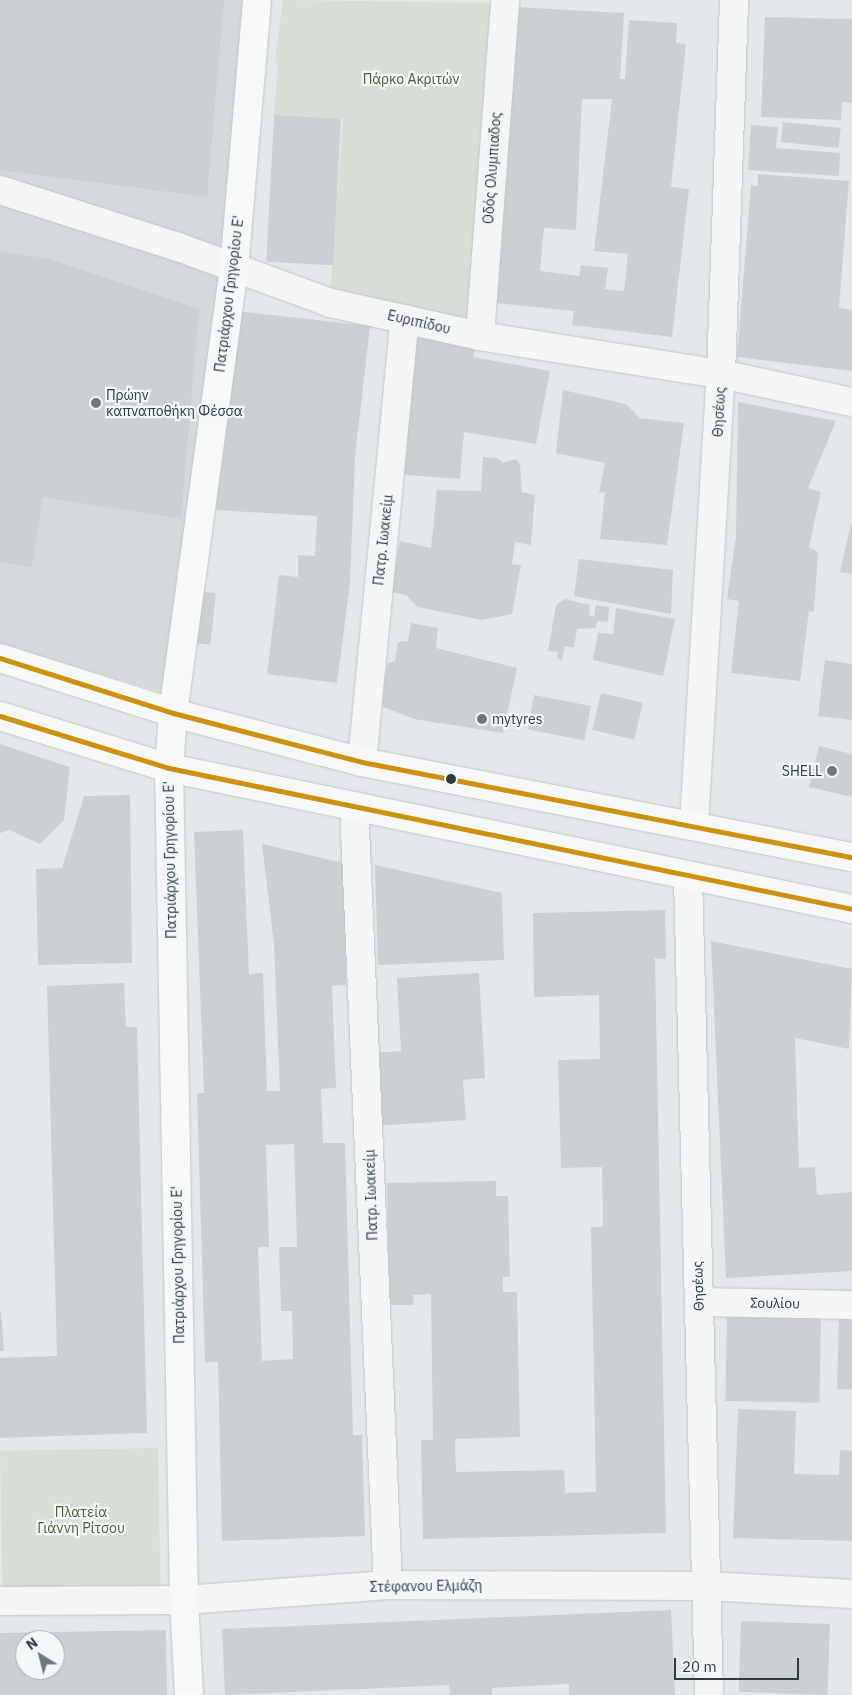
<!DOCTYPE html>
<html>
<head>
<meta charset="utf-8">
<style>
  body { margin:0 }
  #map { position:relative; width:852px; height:1695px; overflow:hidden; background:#e5e8ea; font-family:"IBM Plex Sans",sans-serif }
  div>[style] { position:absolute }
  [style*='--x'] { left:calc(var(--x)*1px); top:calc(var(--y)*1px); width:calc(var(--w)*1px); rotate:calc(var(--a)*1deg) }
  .built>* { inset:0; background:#d4d9dc }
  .green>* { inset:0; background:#d8ddd6; transform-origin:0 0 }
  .building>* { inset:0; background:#cdd0d2; transform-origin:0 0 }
  .roads { filter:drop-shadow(0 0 1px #c3c6c8) drop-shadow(0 0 1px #c3c6c8) }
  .street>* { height:28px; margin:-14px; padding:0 14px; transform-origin:14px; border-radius:14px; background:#f4f6f6 }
  .secondary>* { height:28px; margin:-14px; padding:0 14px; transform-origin:14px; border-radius:14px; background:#f7f8f8 }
  .bus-1>* { height:5px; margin:-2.5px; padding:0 2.5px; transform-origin:2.5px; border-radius:2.5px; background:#ce910d }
  .dots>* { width:14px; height:14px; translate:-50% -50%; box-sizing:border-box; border:2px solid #f3f7f8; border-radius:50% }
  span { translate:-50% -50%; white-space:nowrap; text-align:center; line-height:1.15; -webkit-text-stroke:4.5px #f3f7f8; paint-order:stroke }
  .park-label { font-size:14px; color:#4e5d3a }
  .street-label { font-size:14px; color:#2c3c42 }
  .poi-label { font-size:14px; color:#2c3c42 }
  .left { translate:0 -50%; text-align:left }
  .right { translate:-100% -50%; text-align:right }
  .north { position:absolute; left:15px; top:1630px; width:50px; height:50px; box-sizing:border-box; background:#f3f7f8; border:1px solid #a3acaf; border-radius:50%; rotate:324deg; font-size:14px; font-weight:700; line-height:20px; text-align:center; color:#2c3c42 }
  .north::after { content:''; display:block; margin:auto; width:18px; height:22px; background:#6d787d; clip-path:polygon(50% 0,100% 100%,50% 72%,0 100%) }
  .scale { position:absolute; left:674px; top:1658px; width:125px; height:22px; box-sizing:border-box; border:2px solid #2c3c42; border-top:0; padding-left:6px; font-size:15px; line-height:18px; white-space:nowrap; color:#2c3c42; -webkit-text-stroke:4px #f3f7f8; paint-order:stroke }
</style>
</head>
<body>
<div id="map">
  <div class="built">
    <div style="clip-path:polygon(0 0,248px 0,226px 257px,164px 693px,0 644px)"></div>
  </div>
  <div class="green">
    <div style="clip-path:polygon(283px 0,496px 3px,473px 328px,330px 297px,343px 118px,274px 115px,278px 64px,275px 61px)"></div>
    <div style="left:158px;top:1448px;width:140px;height:158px;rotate:89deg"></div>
  </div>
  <div class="building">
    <div style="clip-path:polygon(0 0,224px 0,207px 197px,0 170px)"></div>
    <div style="clip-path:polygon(evenodd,516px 7px,624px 13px,620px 79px,625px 79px,629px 20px,677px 23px,676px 43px,686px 44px,671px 187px,689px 189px,672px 337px,572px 325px,574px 311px,496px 303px,516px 7px,582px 99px,612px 99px,594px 251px,628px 254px,624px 291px,605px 289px,608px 268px,581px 265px,579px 276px,540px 271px,544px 228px,576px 230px,582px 99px)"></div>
    <div style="clip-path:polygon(765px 17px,852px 19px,852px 103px,842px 102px,841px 120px,761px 117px)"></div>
    <div style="left:274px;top:115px;width:67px;height:147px;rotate:3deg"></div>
    <div style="left:783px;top:122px;width:58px;height:20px;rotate:6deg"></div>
    <div style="clip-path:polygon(751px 125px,778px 127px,776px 148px,840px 153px,839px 176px,748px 170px)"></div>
    <div style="clip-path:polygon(758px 174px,849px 181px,839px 308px,852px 310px,852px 371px,737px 357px,751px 185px,758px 186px)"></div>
    <div style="clip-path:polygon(0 251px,50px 259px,199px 309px,181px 519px,43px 497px,32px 567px,0 562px)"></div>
    <div style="clip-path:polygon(235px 311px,370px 326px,355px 457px,350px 584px,337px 683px,267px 674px,279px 575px,298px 577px,298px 555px,315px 556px,317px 516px,216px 510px)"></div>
    <div style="clip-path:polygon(480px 336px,473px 357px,550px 371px,536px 444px,464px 432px,460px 479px,396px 474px,409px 338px)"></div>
    <div style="clip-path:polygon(563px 390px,626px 404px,640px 418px,684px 423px,667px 545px,600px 539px,605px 492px,599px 493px,605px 463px,556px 453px)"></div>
    <div style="clip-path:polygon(738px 402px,836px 421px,808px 488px,821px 492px,809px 547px,818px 552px,814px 612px,809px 611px,800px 681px,731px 673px,739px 601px,727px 599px,736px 536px)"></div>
    <div style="clip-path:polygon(483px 457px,497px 458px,503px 463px,516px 459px,520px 465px,522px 492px,535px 495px,531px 545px,515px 542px,512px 564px,521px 565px,512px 614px,482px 620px,418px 607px,406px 595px,390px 592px,400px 541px,431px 548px,437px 490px,481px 491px)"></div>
    <div style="clip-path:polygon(851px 524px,852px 525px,852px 574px,840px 572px)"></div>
    <div style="clip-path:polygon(579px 559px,673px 570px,671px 614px,574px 596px)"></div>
    <div style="left:196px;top:591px;width:20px;height:52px;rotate:6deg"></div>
    <div style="clip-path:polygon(565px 599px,590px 605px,589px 615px,594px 617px,596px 605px,609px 607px,608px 622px,598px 621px,595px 628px,577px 629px,574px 648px,565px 646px,562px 660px,557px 659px,558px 652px,548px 651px,556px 605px)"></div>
    <div style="clip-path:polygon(616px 608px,675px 619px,663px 676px,593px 660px,598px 633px,613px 634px)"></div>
    <div style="clip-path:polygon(411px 623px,438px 628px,436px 648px,517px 668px,503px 733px,414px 719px,381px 706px,387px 664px,395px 661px,398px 642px,408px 641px)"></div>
    <div style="clip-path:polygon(825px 660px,852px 664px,852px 720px,818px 716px)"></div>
    <div style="left:601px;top:693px;width:43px;height:38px;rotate:13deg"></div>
    <div style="left:534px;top:695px;width:58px;height:35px;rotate:11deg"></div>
    <div style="clip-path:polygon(0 744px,70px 767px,64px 820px,40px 844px,10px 830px,0 833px)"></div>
    <div style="clip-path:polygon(819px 746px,852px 754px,852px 797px,809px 787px)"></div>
    <div style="clip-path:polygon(130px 795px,132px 963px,38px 965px,36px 869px,62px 868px,84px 796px)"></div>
    <div style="clip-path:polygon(evenodd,243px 830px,249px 974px,263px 973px,267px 1091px,280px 1091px,274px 944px,262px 844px,348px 864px,346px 985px,332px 986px,336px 1088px,321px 1089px,323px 1143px,345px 1143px,353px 1435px,362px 1435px,365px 1536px,222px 1541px,218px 1362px,205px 1362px,197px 1093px,204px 1093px,194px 832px,243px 830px,294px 1144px,297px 1247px,279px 1247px,281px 1311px,292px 1311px,293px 1359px,262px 1361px,258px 1247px,269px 1247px,266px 1145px,294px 1144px)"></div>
    <div style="clip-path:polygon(375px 865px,502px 893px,504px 960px,378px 965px)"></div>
    <div style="clip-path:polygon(665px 910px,666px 959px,655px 958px,666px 1533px,423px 1539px,421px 1440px,433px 1440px,431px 1294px,413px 1295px,414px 1305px,389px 1305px,387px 1183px,496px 1181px,496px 1196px,508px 1196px,510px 1277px,503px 1277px,503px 1292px,517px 1292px,520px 1437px,455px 1439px,456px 1472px,564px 1470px,565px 1493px,596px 1492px,591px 1227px,603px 1227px,602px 1167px,561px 1168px,558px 1060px,600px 1059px,599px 995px,534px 997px,533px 913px)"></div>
    <div style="clip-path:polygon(711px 941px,852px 969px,849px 1049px,795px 1038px,799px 1168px,815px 1167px,817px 1195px,852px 1192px,852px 1271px,726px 1278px)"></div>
    <div style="clip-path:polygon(479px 973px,485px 1078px,463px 1080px,466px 1120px,372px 1126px,368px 1053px,401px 1051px,397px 978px)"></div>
    <div style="clip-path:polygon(124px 983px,126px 1027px,137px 1027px,147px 1433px,0 1438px,0 1358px,57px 1356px,47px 986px)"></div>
    <div style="clip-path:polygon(0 1311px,1px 1311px,4px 1351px,0 1351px)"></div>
    <div style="left:727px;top:1311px;width:94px;height:90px;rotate:1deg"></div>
    <div style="clip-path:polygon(839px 1316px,852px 1316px,852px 1390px,837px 1389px)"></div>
    <div style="clip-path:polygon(738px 1409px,796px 1411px,794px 1474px,839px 1475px,840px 1450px,852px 1451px,852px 1541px,733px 1538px)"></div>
    <div style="clip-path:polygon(671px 1610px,675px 1695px,569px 1695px,569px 1684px,492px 1688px,492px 1695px,450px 1695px,449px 1685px,225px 1695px,222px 1629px)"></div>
    <div style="left:830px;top:1624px;width:71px;height:89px;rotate:92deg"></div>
    <div style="clip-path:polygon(evenodd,166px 1630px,167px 1695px,0 1695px,0 1633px,166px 1630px,25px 1640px,55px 1640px,55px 1670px,25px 1670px,25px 1640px)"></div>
  </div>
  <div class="roads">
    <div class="street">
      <div style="--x:0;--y:190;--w:187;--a:17.8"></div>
      <div style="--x:178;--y:247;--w:163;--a:20.1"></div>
      <div style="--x:331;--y:303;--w:153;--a:12.5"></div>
      <div style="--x:480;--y:336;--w:244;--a:9"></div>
      <div style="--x:721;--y:374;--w:134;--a:12.1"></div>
      <div style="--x:480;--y:336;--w:337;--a:-85.7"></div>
      <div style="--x:362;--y:762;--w:445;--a:-84.5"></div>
      <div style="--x:354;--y:806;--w:780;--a:87.5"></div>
      <div style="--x:694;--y:824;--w:451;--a:-86.6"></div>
      <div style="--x:721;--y:374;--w:374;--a:-88"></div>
      <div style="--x:688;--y:877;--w:818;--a:88.53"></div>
      <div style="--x:699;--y:1302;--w:153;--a:1.1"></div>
      <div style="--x:0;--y:1601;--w:184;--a:-0.3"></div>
      <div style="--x:184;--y:1600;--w:205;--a:-4.2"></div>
      <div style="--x:388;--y:1585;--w:319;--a:0.2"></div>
      <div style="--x:707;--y:1586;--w:145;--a:3.2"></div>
    </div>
    <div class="secondary">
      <div style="--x:0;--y:658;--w:182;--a:17.6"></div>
      <div style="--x:173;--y:713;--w:195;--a:14.5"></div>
      <div style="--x:362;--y:762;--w:499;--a:11"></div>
      <div style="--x:0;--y:716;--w:177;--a:17.1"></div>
      <div style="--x:169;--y:768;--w:697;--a:11.66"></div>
      <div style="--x:189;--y:1695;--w:95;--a:-93"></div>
      <div style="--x:184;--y:1600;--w:832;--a:-91.03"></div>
      <div style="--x:169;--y:768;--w:55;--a:-85.8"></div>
      <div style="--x:173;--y:713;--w:448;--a:-82.2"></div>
      <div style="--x:234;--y:269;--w:270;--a:-85.1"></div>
    </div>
  </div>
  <div class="bus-1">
    <div style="--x:0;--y:658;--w:182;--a:17.6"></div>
    <div style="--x:173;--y:713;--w:195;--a:14.5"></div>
    <div style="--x:362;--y:762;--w:499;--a:11"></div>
    <div style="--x:0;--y:716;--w:177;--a:17.1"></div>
    <div style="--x:169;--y:768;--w:697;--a:11.66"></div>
  </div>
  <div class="dots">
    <div style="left:96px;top:403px;background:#6d787d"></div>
    <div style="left:482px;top:719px;background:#6d787d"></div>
    <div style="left:832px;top:771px;background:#6d787d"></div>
    <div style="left:451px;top:779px;background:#2c3c42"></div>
  </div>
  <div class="park-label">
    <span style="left:411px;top:79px">Πάρκο Ακριτών</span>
    <span style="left:81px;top:1520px">Πλατεία<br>Γιάννη Ρίτσου</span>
  </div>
  <div class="street-label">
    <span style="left:492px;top:168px;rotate:-86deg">Οδός Ολυμπιαδος</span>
    <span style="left:229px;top:294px;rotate:-83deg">Πατριάρχου Γρηγορίου Ε'</span>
    <span style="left:419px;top:322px;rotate:13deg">Ευριπίδου</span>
    <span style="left:719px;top:412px;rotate:-87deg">Θησέως</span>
    <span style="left:383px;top:540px;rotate:-84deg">Πατρ. Ιωακείμ</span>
    <span style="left:170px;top:860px;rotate:-91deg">Πατριάρχου Γρηγορίου Ε'</span>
    <span style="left:371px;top:1195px;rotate:-92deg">Πατρ. Ιωακείμ</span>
    <span style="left:178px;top:1265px;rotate:-91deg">Πατριάρχου Γρηγορίου Ε'</span>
    <span style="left:698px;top:1286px;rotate:-92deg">Θησέως</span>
    <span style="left:775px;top:1303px;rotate:1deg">Σουλίου</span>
    <span style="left:426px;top:1586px;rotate:-1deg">Στέφανου Ελμάζη</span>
  </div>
  <div class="poi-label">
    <span class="left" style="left:106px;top:403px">Πρώην<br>καπναποθήκη Φέσσα</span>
    <span class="left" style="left:492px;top:719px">mytyres</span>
    <span class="right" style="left:822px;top:771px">SHELL</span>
  </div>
  <div class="north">N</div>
  <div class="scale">20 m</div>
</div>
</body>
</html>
